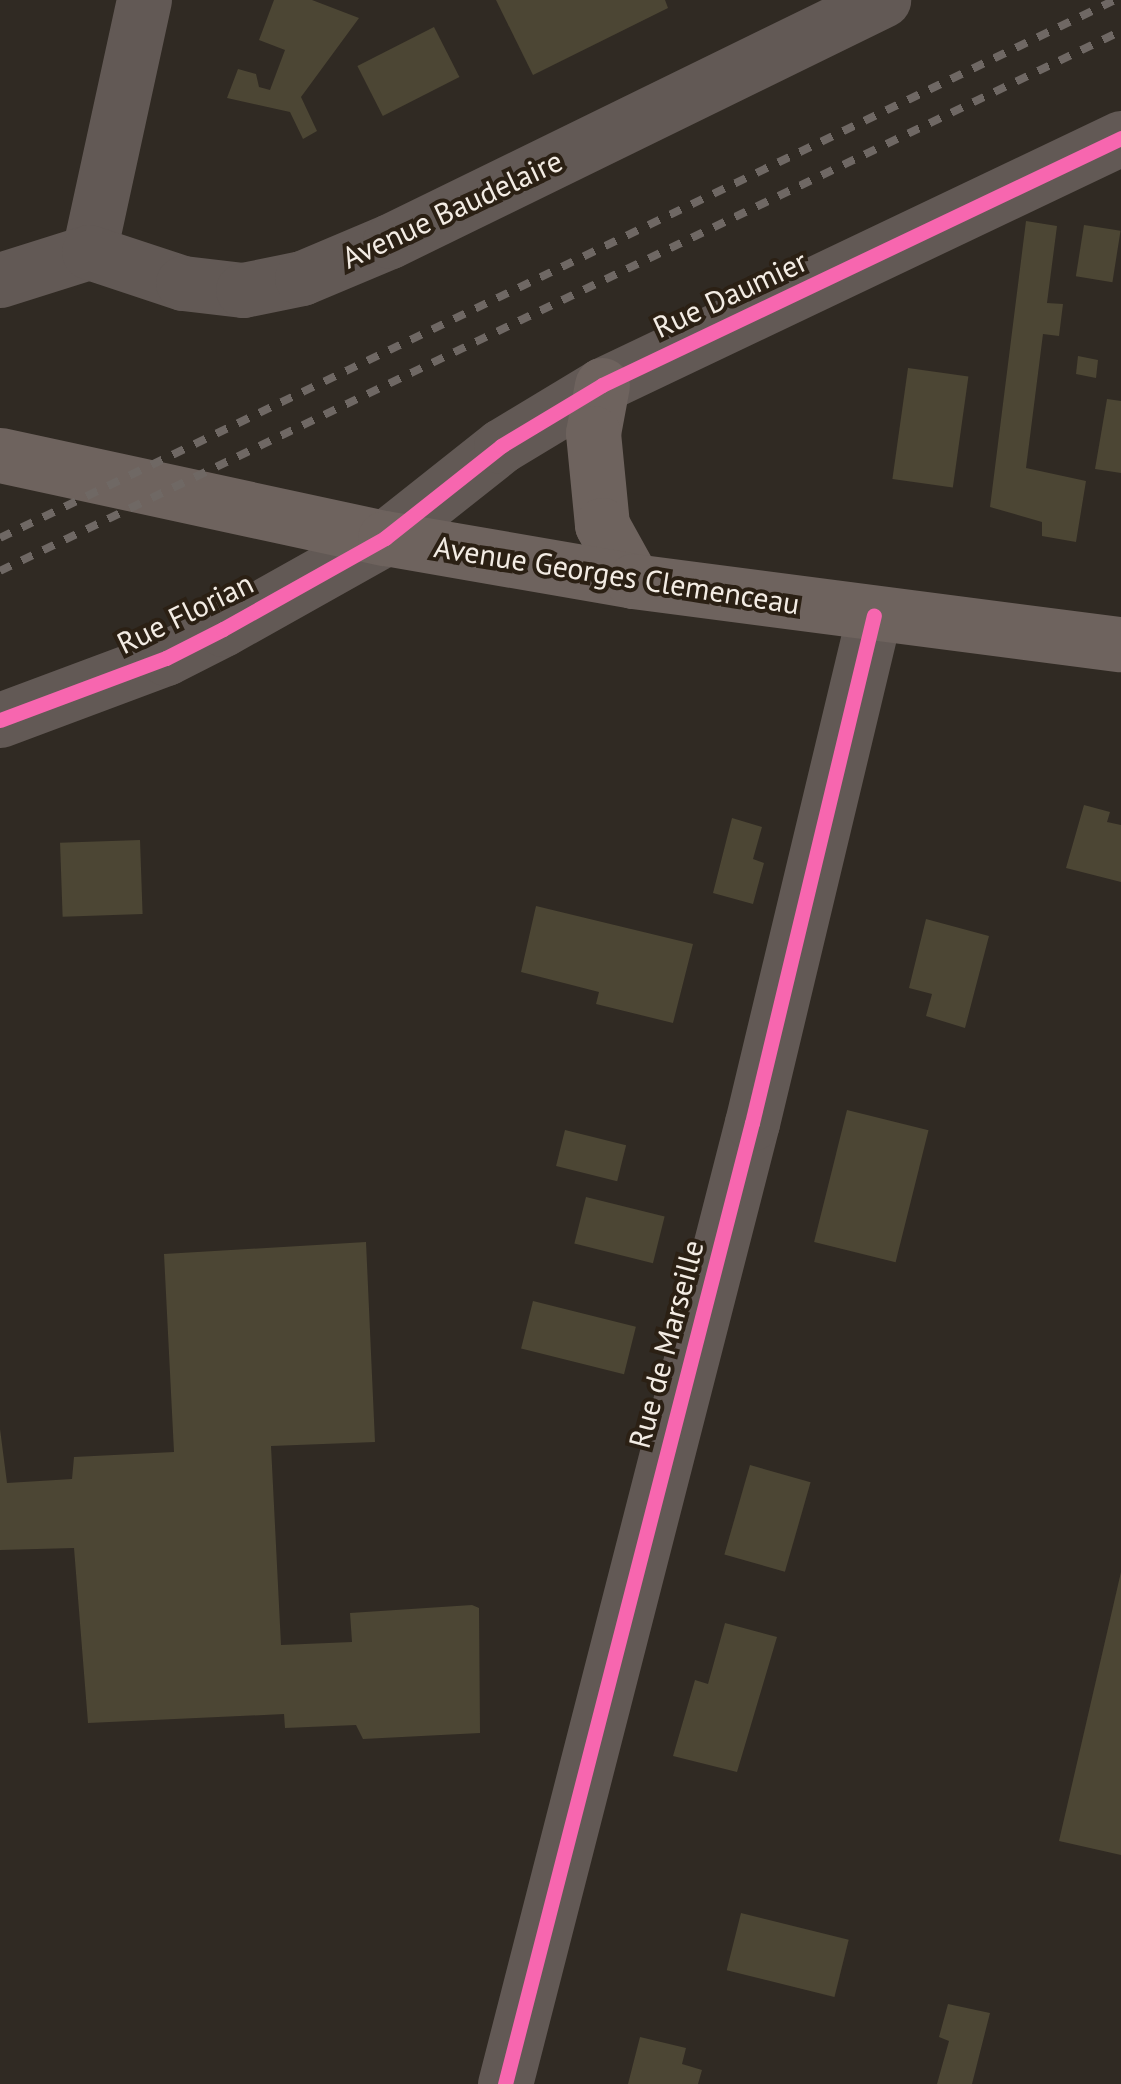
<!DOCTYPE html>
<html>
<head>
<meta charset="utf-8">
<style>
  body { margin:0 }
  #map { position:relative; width:1121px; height:2084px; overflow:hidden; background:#302a23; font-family:"PT Sans",sans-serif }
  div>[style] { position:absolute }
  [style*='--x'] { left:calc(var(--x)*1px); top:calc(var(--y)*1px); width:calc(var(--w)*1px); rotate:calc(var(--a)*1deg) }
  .building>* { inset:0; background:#4c4634; transform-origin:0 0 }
  .minor>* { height:55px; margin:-27.5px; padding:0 27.5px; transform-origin:27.5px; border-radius:27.5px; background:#625955 }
  .secondary>* { height:55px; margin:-27.5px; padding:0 27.5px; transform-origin:27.5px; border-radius:27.5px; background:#6e635e }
  .rail>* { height:8px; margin-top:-4px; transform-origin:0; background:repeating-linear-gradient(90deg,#6f6864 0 12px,transparent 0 24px) }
  .cycleway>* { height:15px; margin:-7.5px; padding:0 7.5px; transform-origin:7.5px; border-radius:7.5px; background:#f766af }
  span { translate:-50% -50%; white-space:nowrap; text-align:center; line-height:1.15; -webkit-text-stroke:8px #2b2014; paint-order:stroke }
  .street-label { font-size:30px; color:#f3ece4 }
</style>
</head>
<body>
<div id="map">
  <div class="building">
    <div style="clip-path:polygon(274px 0,312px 0,359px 18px,301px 97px,317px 131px,303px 139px,290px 112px,227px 98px,238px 69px,256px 74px,259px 87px,270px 90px,285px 50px,259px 40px)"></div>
    <div style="clip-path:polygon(496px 0,665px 0,668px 8px,533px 75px)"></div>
    <div style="left:434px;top:27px;width:56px;height:86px;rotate:63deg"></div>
    <div style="clip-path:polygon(1026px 221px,1057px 226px,1047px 303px,1063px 304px,1059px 336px,1043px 334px,1026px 468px,1086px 481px,1076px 542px,1042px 536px,1042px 522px,990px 507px)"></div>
    <div style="left:1084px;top:225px;width:37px;height:52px;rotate:9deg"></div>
    <div style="clip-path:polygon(1078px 356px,1098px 360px,1096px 378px,1076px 374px)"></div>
    <div style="left:908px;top:368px;width:61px;height:112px;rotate:8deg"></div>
    <div style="clip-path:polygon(1107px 399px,1121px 401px,1121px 473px,1095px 469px)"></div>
    <div style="clip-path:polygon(1084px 805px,1110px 812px,1107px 822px,1121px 825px,1121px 882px,1066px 868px)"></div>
    <div style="clip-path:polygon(732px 818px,762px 827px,753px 859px,764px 863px,753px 904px,713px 893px)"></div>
    <div style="left:140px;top:840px;width:74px;height:80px;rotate:88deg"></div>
    <div style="clip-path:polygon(536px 906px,693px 944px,673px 1023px,596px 1004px,599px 992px,521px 972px)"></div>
    <div style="clip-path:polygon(926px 919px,989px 936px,965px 1028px,926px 1016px,932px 994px,909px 988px)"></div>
    <div style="left:847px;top:1110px;width:84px;height:136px;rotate:14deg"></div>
    <div style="left:565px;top:1130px;width:63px;height:37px;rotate:14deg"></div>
    <div style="left:586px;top:1197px;width:81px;height:48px;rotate:14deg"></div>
    <div style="clip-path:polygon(366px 1242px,375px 1442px,271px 1446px,281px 1645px,352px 1642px,350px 1613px,472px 1605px,479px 1608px,480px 1733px,363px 1739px,356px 1725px,285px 1728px,284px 1714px,88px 1723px,74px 1548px,0 1550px,0 1429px,7px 1483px,72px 1479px,74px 1457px,174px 1452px,164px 1254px)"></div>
    <div style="left:533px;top:1301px;width:106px;height:49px;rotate:14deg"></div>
    <div style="left:750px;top:1465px;width:63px;height:93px;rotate:16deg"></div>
    <div style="clip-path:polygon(1121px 1572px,1121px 1855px,1059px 1841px)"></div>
    <div style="clip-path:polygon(725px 1623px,777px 1637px,737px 1772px,673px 1756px,695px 1680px,708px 1684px)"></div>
    <div style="left:741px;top:1913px;width:111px;height:59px;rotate:14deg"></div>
    <div style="clip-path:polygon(948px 2004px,990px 2013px,972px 2084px,937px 2084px,949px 2041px,939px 2037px)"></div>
    <div style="clip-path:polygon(640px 2037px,686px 2048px,682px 2064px,702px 2070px,698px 2084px,628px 2084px)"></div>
  </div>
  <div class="minor">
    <div style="--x:89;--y:252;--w:258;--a:-77.7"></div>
    <div style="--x:0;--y:280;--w:93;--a:-17.5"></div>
    <div style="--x:89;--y:252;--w:99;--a:18.3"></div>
    <div style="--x:183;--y:283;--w:60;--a:6.7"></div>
    <div style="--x:243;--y:290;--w:60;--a:-11.5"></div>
    <div style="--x:302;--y:278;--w:95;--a:-22.8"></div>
    <div style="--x:390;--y:241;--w:549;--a:-26.05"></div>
    <div style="--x:0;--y:720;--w:177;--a:-20.5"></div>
    <div style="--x:166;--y:658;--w:64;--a:-27"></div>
    <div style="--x:223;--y:629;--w:186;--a:-29.3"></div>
    <div style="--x:385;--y:538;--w:148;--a:-38.4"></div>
    <div style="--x:501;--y:446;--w:118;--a:-31.1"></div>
    <div style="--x:602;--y:385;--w:575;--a:-25.45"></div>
    <div style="--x:505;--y:2084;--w:992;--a:-75.59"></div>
    <div style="--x:752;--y:1123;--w:522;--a:-76.5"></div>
  </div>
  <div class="secondary">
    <div style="--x:602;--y:385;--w:49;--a:100.6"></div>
    <div style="--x:593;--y:433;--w:92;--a:84.4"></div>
    <div style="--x:602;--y:525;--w:64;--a:61"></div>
    <div style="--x:0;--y:455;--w:394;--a:12.2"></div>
    <div style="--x:385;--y:538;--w:252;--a:9.8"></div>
    <div style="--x:633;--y:581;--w:492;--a:7.4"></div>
  </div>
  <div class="rail">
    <div style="--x:0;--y:538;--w:1238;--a:-25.76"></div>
    <div style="--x:0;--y:571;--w:1244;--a:-25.72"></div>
  </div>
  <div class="cycleway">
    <div style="--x:0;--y:720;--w:177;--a:-20.5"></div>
    <div style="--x:166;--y:658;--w:64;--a:-27"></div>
    <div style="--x:223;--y:629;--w:186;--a:-29.3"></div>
    <div style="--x:385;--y:538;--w:148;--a:-38.4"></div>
    <div style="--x:501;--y:446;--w:118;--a:-31.1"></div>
    <div style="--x:602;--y:385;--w:575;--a:-25.45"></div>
    <div style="--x:505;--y:2084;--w:992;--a:-75.59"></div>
    <div style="--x:752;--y:1123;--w:522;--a:-76.5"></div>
  </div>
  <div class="street-label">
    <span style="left:452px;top:209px;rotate:-25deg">Avenue Baudelaire</span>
    <span style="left:730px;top:294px;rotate:-25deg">Rue Daumier</span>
    <span style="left:617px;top:575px;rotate:9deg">Avenue Georges Clemenceau</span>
    <span style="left:185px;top:613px;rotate:-26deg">Rue Florian</span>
    <span style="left:666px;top:1344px;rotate:-75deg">Rue de Marseille</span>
  </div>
</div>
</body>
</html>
